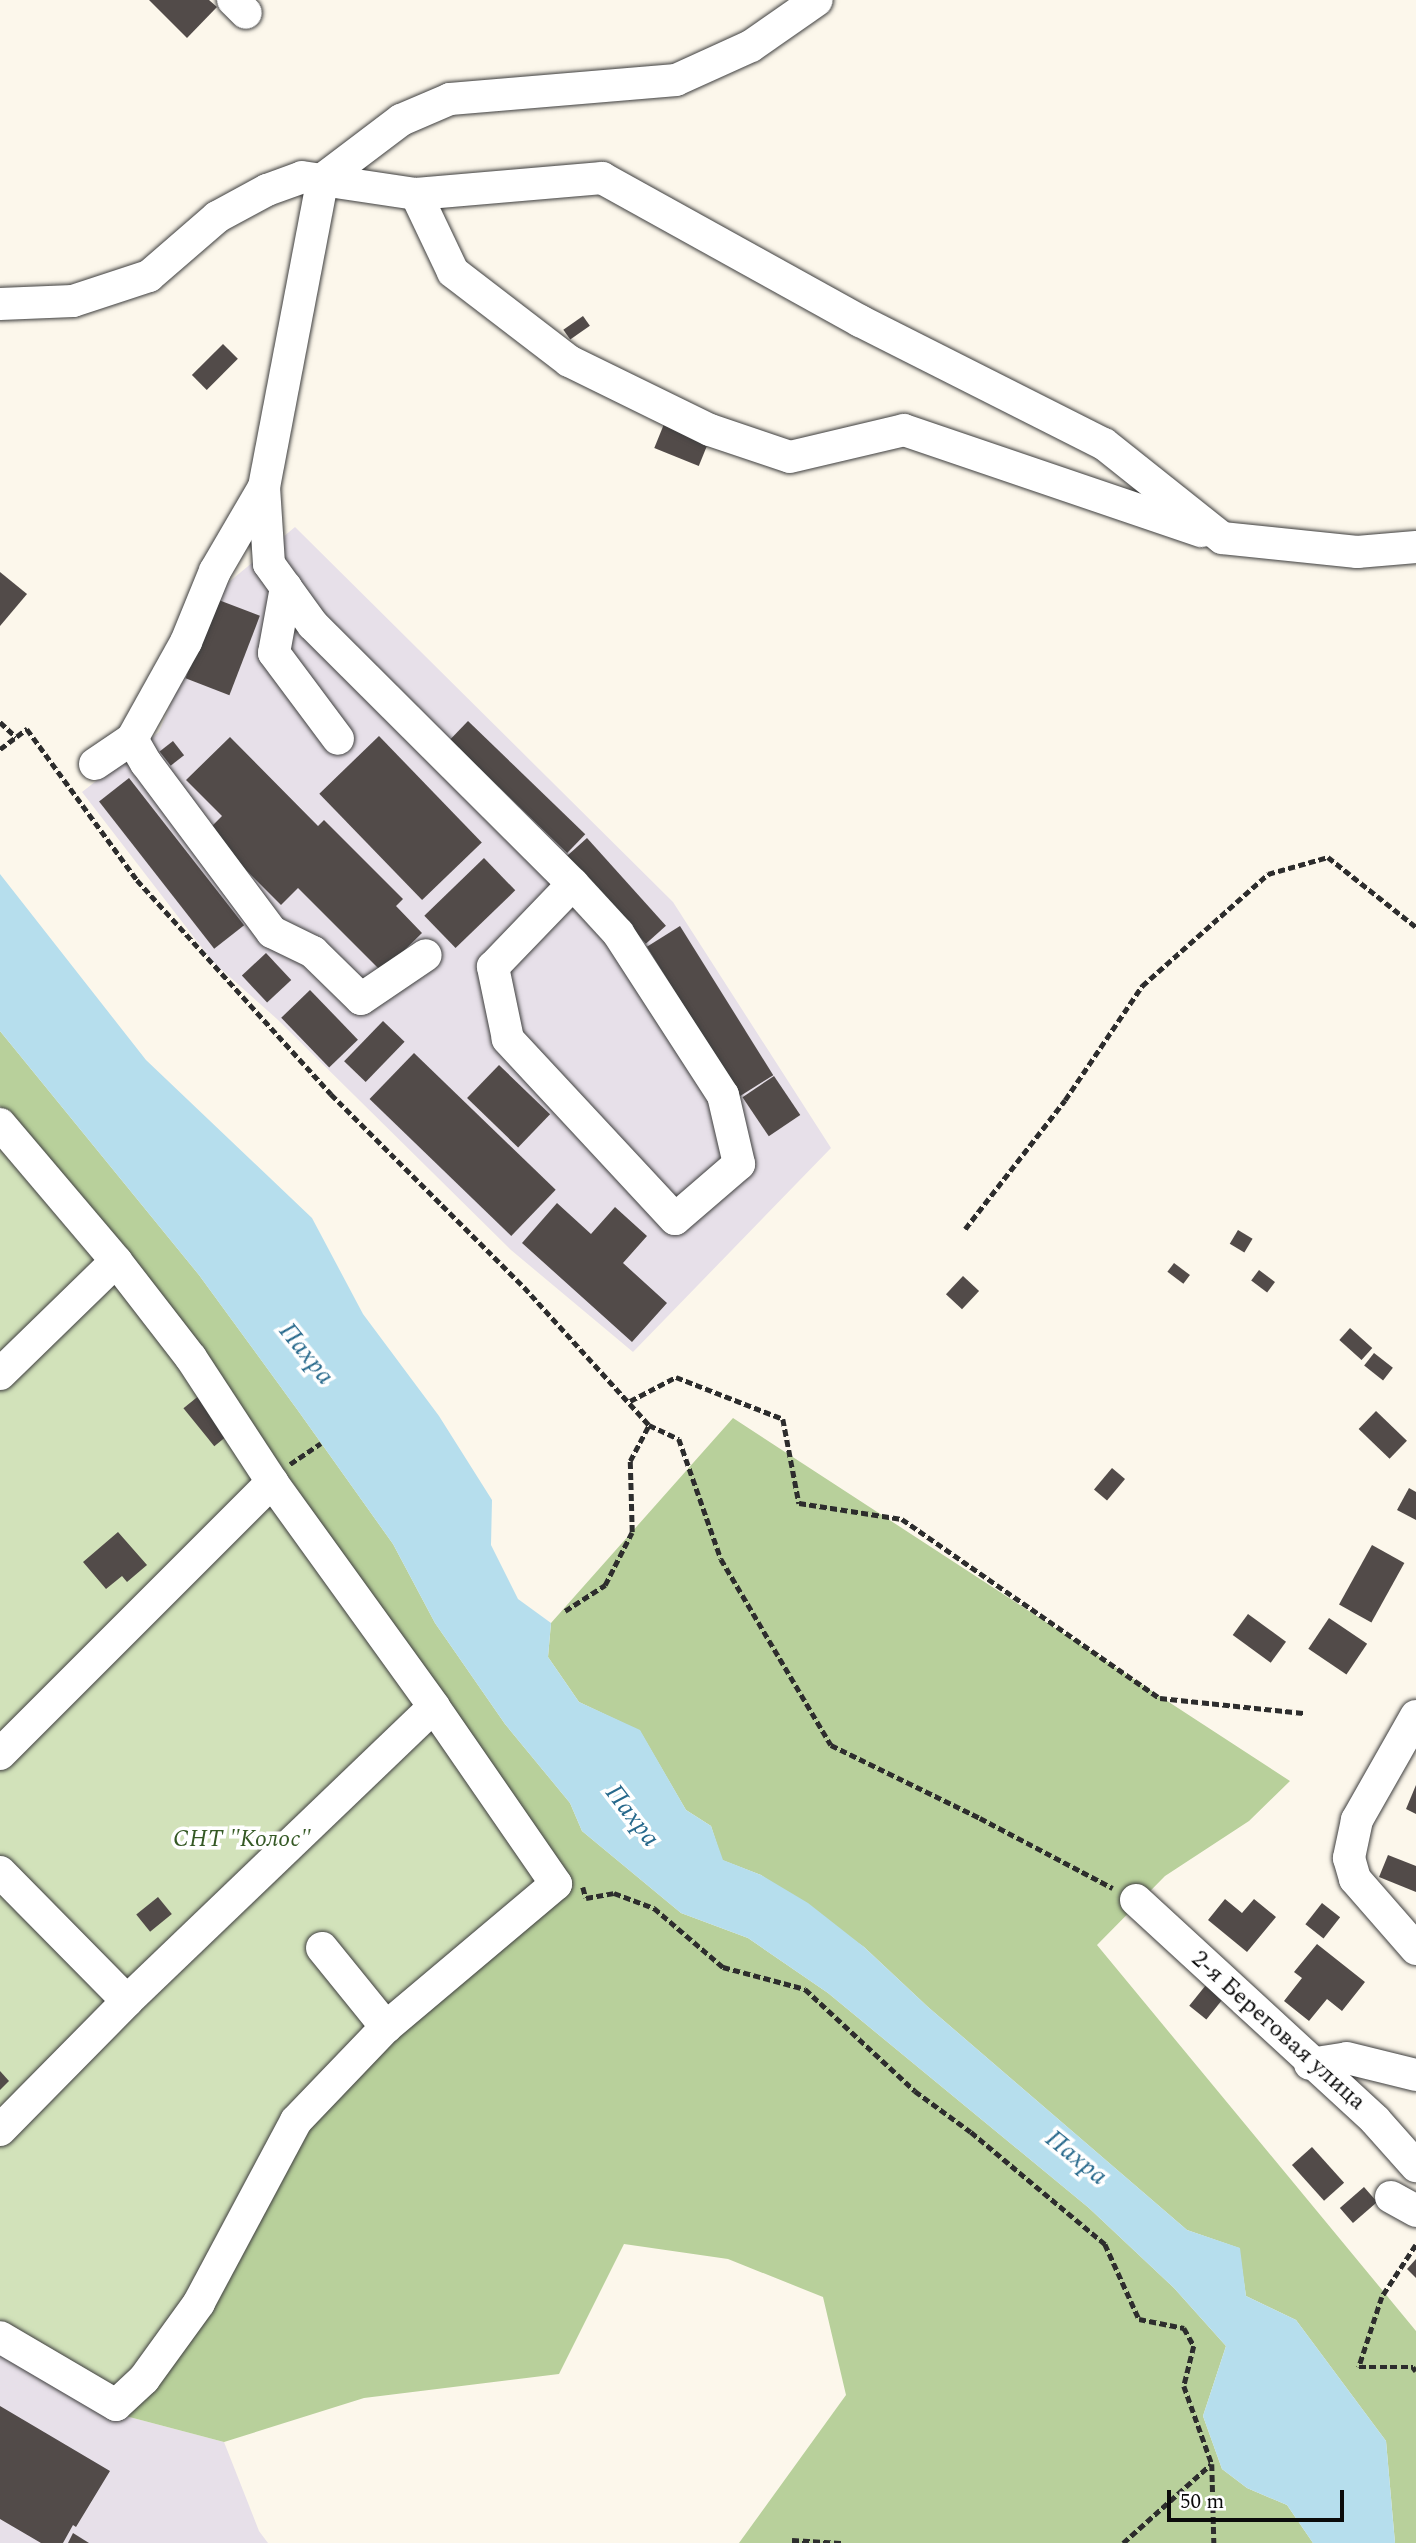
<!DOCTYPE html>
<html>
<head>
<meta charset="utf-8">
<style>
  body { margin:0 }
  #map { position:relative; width:1416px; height:2543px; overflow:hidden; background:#fcf7eb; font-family:Spectral,serif }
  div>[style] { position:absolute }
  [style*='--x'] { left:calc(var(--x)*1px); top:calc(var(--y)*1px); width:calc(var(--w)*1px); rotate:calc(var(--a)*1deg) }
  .industrial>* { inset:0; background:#e7e0e9 }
  .green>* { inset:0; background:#d2e2ba }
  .forest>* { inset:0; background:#b8d09b }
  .water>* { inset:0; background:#b6deed }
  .building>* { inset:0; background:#524b49; transform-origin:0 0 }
  .path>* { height:4.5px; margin-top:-2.25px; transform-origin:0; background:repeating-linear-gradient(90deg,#2d2d2d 0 7px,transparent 0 10.5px) }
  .roads { filter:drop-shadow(0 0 2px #3e3e3e) drop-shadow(0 0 2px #3e3e3e) }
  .minor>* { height:32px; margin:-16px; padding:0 16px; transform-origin:16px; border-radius:16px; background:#fff }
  span { translate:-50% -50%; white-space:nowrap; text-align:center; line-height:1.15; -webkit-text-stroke:7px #fff; paint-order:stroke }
  .park-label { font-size:24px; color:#355925; font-style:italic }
  .street-label { font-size:24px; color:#0b0b0b }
  .water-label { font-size:26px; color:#26688b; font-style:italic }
  .scale { position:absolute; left:1167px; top:2490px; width:177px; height:32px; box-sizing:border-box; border:4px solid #0b0b0b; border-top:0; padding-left:9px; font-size:21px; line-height:24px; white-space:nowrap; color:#0b0b0b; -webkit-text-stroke:5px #fff; paint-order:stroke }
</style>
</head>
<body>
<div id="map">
  <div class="industrial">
    <div style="clip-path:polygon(295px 527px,673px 902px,831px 1148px,633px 1352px,511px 1250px,277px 1019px,213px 962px,82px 792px,159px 732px,217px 592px)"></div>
    <div style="clip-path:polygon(0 2346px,118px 2414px,224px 2442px,259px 2531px,268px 2543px,0 2543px)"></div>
  </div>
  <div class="green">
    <div style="clip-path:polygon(0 1106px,39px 1159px,122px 1254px,284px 1470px,573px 1887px,395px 2030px,118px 2414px,0 2346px)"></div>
  </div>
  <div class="forest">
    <div style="clip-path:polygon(0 1031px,199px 1275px,299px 1412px,393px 1544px,435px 1623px,505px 1724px,570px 1803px,582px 1831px,681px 1913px,748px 1938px,828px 1993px,1089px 2208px,1174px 2288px,1226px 2346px,1203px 2416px,1222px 2469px,1247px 2488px,1287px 2505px,1313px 2543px,739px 2543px,846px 2395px,823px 2297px,728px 2259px,624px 2244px,559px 2374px,364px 2398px,224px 2442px,118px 2414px,309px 2114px,395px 2030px,573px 1887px,284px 1470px,122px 1254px,39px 1159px,0 1106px)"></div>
    <div style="clip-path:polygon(733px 1418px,1290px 1781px,1249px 1821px,1165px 1876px,1097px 1945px,1416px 2331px,1416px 2543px,1395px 2543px,1386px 2441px,1296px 2320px,1246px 2296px,1239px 2248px,1187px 2230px,928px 2007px,864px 1947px,761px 1875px,722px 1860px,711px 1826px,686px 1810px,640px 1731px,579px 1702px,548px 1657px,551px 1623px)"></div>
  </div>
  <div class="water">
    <div style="clip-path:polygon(0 874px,146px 1060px,312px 1218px,363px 1314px,439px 1416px,492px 1500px,491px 1545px,518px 1599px,551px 1623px,548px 1657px,579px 1702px,640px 1730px,686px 1810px,711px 1826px,723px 1860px,761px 1875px,808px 1903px,864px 1947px,928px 2007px,1187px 2230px,1240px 2248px,1246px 2296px,1296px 2320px,1386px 2441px,1395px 2543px,1313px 2543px,1287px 2505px,1247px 2488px,1222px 2469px,1203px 2416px,1226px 2346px,1174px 2288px,1089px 2208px,828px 1993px,748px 1938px,681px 1913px,582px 1831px,570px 1803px,505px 1724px,435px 1623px,393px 1544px,299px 1412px,199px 1275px,0 1031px)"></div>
  </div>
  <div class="building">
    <div style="clip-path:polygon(149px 0,209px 0,217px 7px,187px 38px)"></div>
    <div style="left:583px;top:316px;width:12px;height:24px;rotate:55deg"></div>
    <div style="left:223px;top:344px;width:21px;height:44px;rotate:45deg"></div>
    <div style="left:664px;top:424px;width:48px;height:26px;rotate:22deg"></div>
    <div style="clip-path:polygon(0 572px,27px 594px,0 626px)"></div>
    <div style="left:216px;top:599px;width:47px;height:85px;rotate:21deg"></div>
    <div style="left:468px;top:721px;width:163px;height:26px;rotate:44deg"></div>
    <div style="left:379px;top:736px;width:148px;height:83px;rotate:46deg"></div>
    <div style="clip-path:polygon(230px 737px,318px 826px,324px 820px,403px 899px,396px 906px,422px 933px,382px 972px,298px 888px,281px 905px,207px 831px,222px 816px,186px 780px)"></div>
    <div style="left:173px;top:741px;width:18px;height:17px;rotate:52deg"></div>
    <div style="left:129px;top:778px;width:187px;height:38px;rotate:52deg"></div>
    <div style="left:587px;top:838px;width:118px;height:27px;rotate:48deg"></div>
    <div style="left:484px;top:858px;width:45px;height:83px;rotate:46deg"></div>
    <div style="left:680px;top:926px;width:176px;height:39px;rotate:58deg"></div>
    <div style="left:266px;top:953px;width:37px;height:33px;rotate:47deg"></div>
    <div style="left:310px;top:990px;width:69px;height:40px;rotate:46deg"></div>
    <div style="left:383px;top:1021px;width:30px;height:56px;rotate:44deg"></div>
    <div style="left:414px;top:1053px;width:197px;height:64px;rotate:44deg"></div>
    <div style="left:499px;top:1065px;width:71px;height:46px;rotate:44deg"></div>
    <div style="left:774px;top:1076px;width:47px;height:38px;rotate:56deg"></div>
    <div style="clip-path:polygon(557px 1203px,591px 1234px,615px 1207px,647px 1236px,623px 1263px,667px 1303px,632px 1342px,522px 1243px)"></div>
    <div style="left:1238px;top:1230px;width:17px;height:16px;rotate:31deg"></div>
    <div style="left:1174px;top:1263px;width:20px;height:11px;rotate:37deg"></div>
    <div style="left:1259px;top:1270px;width:20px;height:13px;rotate:37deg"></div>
    <div style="left:963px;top:1276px;width:22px;height:25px;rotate:43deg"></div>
    <div style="left:1350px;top:1328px;width:30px;height:16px;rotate:42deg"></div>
    <div style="left:1374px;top:1353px;width:24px;height:16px;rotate:38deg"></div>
    <div style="left:206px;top:1390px;width:49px;height:29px;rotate:51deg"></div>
    <div style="left:1376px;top:1411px;width:43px;height:25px;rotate:44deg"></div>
    <div style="left:1112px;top:1468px;width:17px;height:28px;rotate:40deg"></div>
    <div style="clip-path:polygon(1409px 1488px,1416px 1492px,1416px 1520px,1397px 1510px)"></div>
    <div style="clip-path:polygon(118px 1532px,147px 1565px,127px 1582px,122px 1576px,106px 1589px,83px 1562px)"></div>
    <div style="left:1372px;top:1545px;width:37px;height:68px;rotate:29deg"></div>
    <div style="left:1248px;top:1614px;width:47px;height:26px;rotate:36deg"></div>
    <div style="left:1329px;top:1618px;width:46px;height:37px;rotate:34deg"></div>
    <div style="clip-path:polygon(1416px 1785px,1416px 1814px,1406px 1809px)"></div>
    <div style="clip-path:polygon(1388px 1855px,1416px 1866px,1416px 1892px,1379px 1877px)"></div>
    <div style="left:158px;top:1897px;width:22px;height:28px;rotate:51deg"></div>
    <div style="clip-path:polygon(1225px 1899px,1242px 1913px,1254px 1899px,1276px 1917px,1247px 1952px,1208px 1920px)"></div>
    <div style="left:1322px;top:1903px;width:23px;height:27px;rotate:38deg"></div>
    <div style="clip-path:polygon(1317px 1944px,1365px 1982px,1342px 2011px,1327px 1999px,1309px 2021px,1284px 2001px,1302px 1978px,1294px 1972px)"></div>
    <div style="left:1210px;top:1980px;width:22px;height:33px;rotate:39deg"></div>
    <div style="clip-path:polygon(0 2071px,9px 2081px,0 2090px)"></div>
    <div style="left:1312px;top:2147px;width:48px;height:27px;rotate:48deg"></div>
    <div style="left:1364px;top:2187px;width:20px;height:32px;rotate:49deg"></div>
    <div style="clip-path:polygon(1416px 2259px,1416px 2278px,1407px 2269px)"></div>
    <div style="clip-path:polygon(0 2406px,110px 2471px,76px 2527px,73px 2525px,63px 2543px,41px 2543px,0 2519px)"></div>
    <div style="clip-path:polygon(73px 2533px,89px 2543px,68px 2543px)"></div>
  </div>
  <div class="path">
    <div style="--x:0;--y:722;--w:22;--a:43"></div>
    <div style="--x:0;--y:749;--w:34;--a:-37"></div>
    <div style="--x:27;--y:729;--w:187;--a:53.9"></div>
    <div style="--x:137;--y:880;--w:289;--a:47.8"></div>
    <div style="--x:331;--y:1094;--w:273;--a:45"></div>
    <div style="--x:524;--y:1287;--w:186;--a:47.8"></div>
    <div style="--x:649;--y:1425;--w:33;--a:25"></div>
    <div style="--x:679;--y:1439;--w:127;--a:70.7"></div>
    <div style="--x:721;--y:1559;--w:216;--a:59.4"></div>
    <div style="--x:831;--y:1745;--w:166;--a:26.1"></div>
    <div style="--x:980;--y:1818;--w:150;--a:27.8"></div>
    <div style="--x:965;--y:1229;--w:163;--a:-52.2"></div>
    <div style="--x:1065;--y:1100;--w:138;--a:-56"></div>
    <div style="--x:1142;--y:986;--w:169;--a:-41.6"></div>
    <div style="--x:1268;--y:874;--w:62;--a:-15.8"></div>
    <div style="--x:1328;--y:857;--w:112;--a:38.5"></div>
    <div style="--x:630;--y:1401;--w:52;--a:-27.6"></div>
    <div style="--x:676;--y:1377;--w:115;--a:21.4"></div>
    <div style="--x:783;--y:1419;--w:86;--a:79.2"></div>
    <div style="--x:799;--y:1503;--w:104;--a:8.8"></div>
    <div style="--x:902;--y:1519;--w:314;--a:34.8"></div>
    <div style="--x:1160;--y:1698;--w:144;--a:6"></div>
    <div style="--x:290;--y:1464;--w:37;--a:-34"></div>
    <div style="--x:565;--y:1611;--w:48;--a:-33"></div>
    <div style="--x:605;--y:1585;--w:59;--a:-63"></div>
    <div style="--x:632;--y:1532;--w:71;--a:-91.6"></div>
    <div style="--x:630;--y:1461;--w:41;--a:-62.2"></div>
    <div style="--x:583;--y:1887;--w:11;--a:75"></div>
    <div style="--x:586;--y:1898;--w:28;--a:-10"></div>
    <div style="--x:614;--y:1893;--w:43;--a:20.6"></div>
    <div style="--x:654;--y:1908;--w:91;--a:40.5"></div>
    <div style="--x:723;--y:1967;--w:85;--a:15"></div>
    <div style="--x:805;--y:1989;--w:150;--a:42.8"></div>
    <div style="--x:915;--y:2091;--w:69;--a:36.2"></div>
    <div style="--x:971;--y:2132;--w:175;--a:39.9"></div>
    <div style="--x:1105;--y:2244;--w:82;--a:65.6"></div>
    <div style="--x:1139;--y:2319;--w:46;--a:11.3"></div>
    <div style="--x:1184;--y:2328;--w:21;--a:61"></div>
    <div style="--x:1194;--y:2346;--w:41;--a:104"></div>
    <div style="--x:1184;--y:2386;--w:83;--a:70.3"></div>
    <div style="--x:1212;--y:2464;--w:79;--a:88.5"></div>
    <div style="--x:1416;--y:2245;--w:62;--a:123.2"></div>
    <div style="--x:1382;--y:2297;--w:74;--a:108.2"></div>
    <div style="--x:1359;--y:2367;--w:54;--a:0"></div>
    <div style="--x:1413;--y:2367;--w:5;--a:53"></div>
    <div style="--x:792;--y:2540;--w:49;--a:3.5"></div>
    <div style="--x:1123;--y:2543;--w:118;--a:-41.9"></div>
  </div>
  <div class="roads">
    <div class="minor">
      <div style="--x:233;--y:0;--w:18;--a:45"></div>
      <div style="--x:416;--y:194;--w:86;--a:64.6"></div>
      <div style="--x:453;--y:272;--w:146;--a:37.5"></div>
      <div style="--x:569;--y:361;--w:157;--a:26.1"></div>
      <div style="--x:710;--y:430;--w:84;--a:18.6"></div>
      <div style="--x:790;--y:457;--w:117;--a:-13.3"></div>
      <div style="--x:904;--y:430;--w:314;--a:18.8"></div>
      <div style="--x:0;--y:304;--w:73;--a:-2.4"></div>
      <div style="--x:73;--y:301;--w:80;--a:-18.2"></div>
      <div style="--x:149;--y:276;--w:90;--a:-40.9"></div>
      <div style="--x:217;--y:217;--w:57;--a:-28.4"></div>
      <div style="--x:267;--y:190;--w:37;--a:-20"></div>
      <div style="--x:302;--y:177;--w:115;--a:8.5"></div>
      <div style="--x:416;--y:194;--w:187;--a:-4.9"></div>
      <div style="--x:602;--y:178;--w:295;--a:29"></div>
      <div style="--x:860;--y:321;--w:273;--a:26.8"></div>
      <div style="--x:1104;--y:444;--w:151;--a:38.5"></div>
      <div style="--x:1222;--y:538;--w:136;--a:5.9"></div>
      <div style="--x:1357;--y:552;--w:59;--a:-4.8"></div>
      <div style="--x:264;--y:487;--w:77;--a:86.3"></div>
      <div style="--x:269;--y:564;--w:75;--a:54.2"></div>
      <div style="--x:313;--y:625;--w:367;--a:44.9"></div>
      <div style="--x:573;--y:884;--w:67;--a:47.4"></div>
      <div style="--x:618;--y:933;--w:193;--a:57.1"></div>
      <div style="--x:723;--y:1095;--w:71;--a:76.9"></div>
      <div style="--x:739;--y:1164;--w:84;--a:139.3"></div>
      <div style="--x:675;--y:1219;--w:246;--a:-132.9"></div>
      <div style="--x:508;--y:1039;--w:74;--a:-101.8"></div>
      <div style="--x:493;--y:967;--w:115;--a:-46.1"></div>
      <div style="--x:286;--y:587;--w:67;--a:100.3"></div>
      <div style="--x:274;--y:653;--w:107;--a:53.3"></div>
      <div style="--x:132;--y:739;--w:28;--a:60"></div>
      <div style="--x:146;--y:763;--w:211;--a:53.3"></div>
      <div style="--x:272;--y:932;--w:46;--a:26"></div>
      <div style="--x:313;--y:952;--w:67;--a:44.4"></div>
      <div style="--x:361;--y:999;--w:78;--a:-34.1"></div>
      <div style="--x:95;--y:764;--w:45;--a:-34"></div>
      <div style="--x:132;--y:739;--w:111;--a:-60.9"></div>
      <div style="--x:186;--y:642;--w:77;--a:-67.8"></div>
      <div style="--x:215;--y:571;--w:97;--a:-59.7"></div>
      <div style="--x:264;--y:487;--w:314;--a:-79.2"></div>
      <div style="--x:323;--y:179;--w:98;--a:-37.1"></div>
      <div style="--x:401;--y:120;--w:53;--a:-23.2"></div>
      <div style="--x:450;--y:99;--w:227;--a:-4.8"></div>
      <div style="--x:676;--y:80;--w:82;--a:-24.4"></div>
      <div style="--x:751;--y:46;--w:80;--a:-34.9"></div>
      <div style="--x:0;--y:1124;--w:180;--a:49.7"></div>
      <div style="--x:116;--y:1261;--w:123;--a:52.3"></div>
      <div style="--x:191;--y:1358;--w:148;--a:56.8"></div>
      <div style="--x:272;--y:1482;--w:277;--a:54.2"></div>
      <div style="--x:434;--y:1707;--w:215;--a:55.4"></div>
      <div style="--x:556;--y:1884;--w:222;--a:139.9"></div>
      <div style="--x:386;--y:2027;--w:130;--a:133.8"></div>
      <div style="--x:296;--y:2121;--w:206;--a:118.1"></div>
      <div style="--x:199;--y:2303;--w:94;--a:125.9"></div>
      <div style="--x:144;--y:2379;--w:38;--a:137"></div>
      <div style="--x:116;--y:2405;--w:134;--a:-149.6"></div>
      <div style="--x:0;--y:1374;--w:162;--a:-44.2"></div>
      <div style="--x:1416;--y:1716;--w:120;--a:119.6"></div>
      <div style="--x:1357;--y:1820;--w:39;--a:102"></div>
      <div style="--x:1349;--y:1858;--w:22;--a:74"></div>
      <div style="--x:1355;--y:1879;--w:93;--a:48.9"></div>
      <div style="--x:0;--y:1754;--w:385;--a:-45"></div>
      <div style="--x:0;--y:1872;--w:181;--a:45.4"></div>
      <div style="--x:1136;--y:1900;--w:325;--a:42.6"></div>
      <div style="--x:1375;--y:2120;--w:62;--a:48.3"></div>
      <div style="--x:322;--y:1948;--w:102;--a:51"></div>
      <div style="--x:1310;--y:2064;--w:37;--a:-9"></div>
      <div style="--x:1347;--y:2058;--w:71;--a:13.8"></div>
      <div style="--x:0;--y:2130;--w:181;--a:-45.4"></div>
      <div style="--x:127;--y:2001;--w:425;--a:-43.8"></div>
      <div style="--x:1391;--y:2197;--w:29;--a:29"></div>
    </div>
  </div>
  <div class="park-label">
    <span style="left:242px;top:1840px">СНТ "Колос"</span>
  </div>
  <div class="street-label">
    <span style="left:1278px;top:2031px;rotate:42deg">2-я Береговая улица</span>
  </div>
  <div class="water-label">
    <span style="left:306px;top:1354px;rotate:51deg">Пахра</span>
    <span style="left:632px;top:1816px;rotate:52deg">Пахра</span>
    <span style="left:1076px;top:2158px;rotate:39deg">Пахра</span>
  </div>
  <div class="scale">50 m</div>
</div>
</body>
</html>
